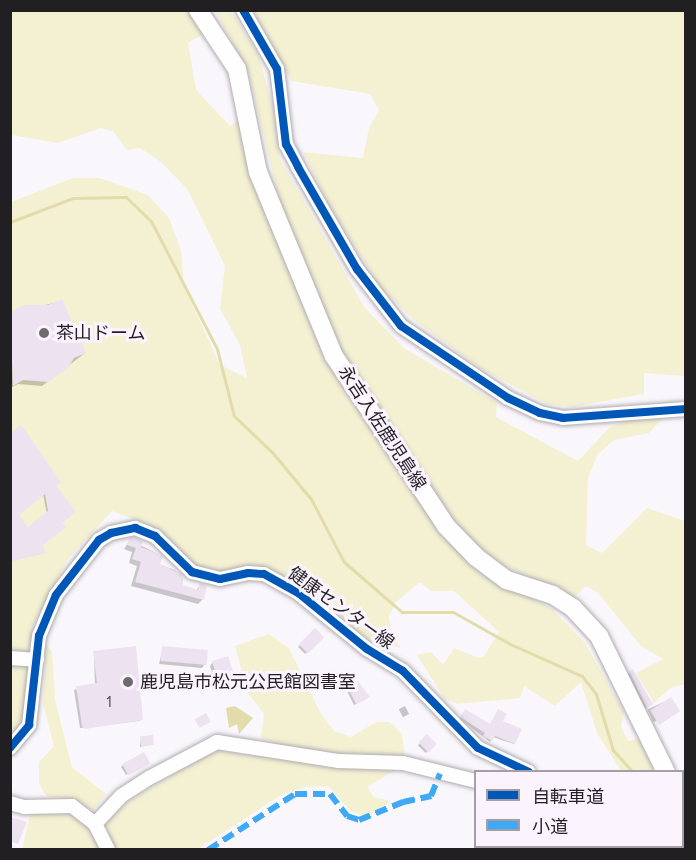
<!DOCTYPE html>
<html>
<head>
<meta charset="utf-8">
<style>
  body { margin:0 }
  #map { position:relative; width:696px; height:860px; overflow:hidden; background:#faf7fc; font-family:Figtree,"Noto Sans JP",sans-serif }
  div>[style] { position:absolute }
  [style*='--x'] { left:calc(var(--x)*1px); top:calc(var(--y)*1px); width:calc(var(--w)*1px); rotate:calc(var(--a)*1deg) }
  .green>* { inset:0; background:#f4f0d2 }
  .water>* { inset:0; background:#e1dca9 }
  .shadow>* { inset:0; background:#0003; transform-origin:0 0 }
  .stream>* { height:3px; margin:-1.5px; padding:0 1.5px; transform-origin:1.5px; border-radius:1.5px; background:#e1dca9 }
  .building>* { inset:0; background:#ece2f0; transform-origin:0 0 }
  .roads { filter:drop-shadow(0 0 2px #afacb0) drop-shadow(0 0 2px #afacb0) }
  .minor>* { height:14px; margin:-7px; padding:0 7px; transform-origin:7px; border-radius:7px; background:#fefeff }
  .major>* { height:18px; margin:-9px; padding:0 9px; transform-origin:9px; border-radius:9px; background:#fefeff }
  .quiet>* { height:6px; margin-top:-3px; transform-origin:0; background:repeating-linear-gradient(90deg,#3fa9f5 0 12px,transparent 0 18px) }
  .cycleway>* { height:8px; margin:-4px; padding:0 4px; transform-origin:4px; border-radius:4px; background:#0057b8 }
  .dots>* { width:16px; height:16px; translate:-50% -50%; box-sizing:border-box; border:3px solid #fbf4ff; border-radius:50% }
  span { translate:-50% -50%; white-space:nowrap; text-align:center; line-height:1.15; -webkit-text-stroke:6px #fbf4ff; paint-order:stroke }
  .number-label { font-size:15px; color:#545056 }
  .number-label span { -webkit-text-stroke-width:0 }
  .poi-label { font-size:18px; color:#221f23 }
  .left { translate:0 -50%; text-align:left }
  .street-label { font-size:18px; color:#221f23 }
  .frame { position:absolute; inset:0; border:12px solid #221f23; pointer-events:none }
  .legend { position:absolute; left:474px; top:770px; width:210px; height:78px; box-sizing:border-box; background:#fbf4ff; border:2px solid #a49fa7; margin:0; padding:8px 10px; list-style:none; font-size:18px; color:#221f23 }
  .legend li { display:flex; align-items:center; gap:12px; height:30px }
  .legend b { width:30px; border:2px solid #a49fa7 }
</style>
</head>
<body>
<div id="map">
  <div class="green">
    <div style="clip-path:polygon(11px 11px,192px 11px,206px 32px,188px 43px,196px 90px,230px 126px,238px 121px,235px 79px,332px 365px,431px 513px,477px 570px,551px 608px,585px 643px,624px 712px,621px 726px,628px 741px,640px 739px,655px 771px,621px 771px,597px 733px,581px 682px,555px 706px,524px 686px,520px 698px,457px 704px,444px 698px,417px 655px,431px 652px,443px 665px,454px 648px,479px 658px,484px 656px,499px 632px,454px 591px,431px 591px,420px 582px,396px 602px,389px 616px,391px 633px,401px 648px,368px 639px,324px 601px,277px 573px,248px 566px,224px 573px,193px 568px,150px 525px,112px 511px,68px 559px,33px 626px,25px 725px,11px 741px,11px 202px,73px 178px,100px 178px,148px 195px,169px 218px,181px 250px,184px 287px,220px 365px,247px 378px,240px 345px,220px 309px,225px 266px,188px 190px,161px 162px,140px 148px,127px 150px,113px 131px,101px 128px,58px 143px,11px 135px)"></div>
    <div style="clip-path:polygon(215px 11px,231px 11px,258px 54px,273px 107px,280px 159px,365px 308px,404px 348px,497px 403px,496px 417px,578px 461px,609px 428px,627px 420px,662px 419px,649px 433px,614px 440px,598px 454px,588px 478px,586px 545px,602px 553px,647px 508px,685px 521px,685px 684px,670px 688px,654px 703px,636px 673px,663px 659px,641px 646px,598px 593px,586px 586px,574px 598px,495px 562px,463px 531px,417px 475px,337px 349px,280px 203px,248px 71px)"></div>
    <div style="clip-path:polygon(254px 11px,685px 11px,685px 376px,644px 373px,644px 394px,572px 407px,547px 404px,482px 369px,415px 321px,381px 288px,329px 205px,303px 152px,363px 158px,369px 128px,379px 110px,370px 94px,291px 81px)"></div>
    <div style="clip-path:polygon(269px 634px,289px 648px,320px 712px,334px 731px,351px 737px,376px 722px,390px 722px,402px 734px,405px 758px,339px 755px,283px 747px,261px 738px,264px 714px,247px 692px,235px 646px)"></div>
    <div style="clip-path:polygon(46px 645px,52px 651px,55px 700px,72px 767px,106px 794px,93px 810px,76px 801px,46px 796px,39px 783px,39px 762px,54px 746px,43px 704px)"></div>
    <div style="clip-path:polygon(214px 750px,330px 766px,399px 768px,367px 787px,374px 797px,391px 801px,366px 817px,351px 811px,328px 786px,305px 787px,281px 795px,198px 849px,114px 849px,105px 824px,127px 802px)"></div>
    <div style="clip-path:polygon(60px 809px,75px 814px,88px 827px,100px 849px,22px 850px,30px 814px)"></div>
  </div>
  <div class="water">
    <div style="clip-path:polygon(235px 706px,253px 718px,239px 734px,237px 724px,229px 728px,226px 708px)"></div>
  </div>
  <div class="shadow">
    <div style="clip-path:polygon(61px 301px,85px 353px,42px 386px,18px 384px,10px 388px,10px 314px)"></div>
    <div style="clip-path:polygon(evenodd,10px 435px,54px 486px,60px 523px,42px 545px,41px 554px,13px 560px,10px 435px,43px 494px,47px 514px,28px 529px,17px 515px,43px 494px)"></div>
    <div style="clip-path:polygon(130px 540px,158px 554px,158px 564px,175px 570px,183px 579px,181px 586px,196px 591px,200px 585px,205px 586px,202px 600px,198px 604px,131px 586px,137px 566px,129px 563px,132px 552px,124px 549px)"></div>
    <div style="left:315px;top:630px;width:10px;height:24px;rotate:45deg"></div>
    <div style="clip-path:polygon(163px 648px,205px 664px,202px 668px,159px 664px)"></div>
    <div style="clip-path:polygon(94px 653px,142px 719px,139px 721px,80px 728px,74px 690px,95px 685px)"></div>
    <div style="clip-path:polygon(213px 662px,234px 680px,217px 688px,210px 666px)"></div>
    <div style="clip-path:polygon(630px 672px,649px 706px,645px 709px,628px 674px)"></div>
    <div style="clip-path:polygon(352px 677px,366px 699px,354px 705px,343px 683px)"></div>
    <div style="left:670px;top:699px;width:14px;height:25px;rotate:65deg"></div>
    <div style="left:405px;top:706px;width:9px;height:7px;rotate:63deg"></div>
    <div style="clip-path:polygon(463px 713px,490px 725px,520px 730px,514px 744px,493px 737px,490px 742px,460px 719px)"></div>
    <div style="left:427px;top:736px;width:11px;height:13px;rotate:45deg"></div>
    <div style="clip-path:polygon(141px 738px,153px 744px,140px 747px)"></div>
    <div style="clip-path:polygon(146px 764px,126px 775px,121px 767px,123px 765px)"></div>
  </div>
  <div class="stream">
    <div style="--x:10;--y:222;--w:67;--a:-20.9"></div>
    <div style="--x:73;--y:198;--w:53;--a:-1.1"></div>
    <div style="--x:126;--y:197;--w:35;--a:44"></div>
    <div style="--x:151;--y:221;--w:144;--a:62.7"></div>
    <div style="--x:217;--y:349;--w:69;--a:75.8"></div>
    <div style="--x:234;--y:416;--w:52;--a:43.5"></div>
    <div style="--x:272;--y:452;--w:61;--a:50.3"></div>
    <div style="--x:311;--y:499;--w:71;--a:62.4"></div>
    <div style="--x:344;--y:562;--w:77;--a:40.8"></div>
    <div style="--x:402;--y:612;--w:51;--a:0"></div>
    <div style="--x:453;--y:612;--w:65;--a:29.3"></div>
    <div style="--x:510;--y:644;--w:79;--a:24"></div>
    <div style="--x:582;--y:676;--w:23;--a:52"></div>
    <div style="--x:596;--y:694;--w:59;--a:73.1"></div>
    <div style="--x:613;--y:750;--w:30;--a:48"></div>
  </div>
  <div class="building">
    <div style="clip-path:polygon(62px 299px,86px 353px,74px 358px,67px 369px,48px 382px,23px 380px,13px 386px,10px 312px,24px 305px,48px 305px)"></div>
    <div style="clip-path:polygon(evenodd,21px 425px,61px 482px,56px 486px,76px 512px,62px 523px,66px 527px,43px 545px,45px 553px,10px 562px,10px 433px,21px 425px,45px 494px,48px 511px,28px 527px,19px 515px,45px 494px)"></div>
    <div style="clip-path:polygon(134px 537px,143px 541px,141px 547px,163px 556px,160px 564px,182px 574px,183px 585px,198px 590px,200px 583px,207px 585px,204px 600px,135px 582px,141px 562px,132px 559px,136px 548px,127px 545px,129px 538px)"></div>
    <div style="left:315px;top:628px;width:13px;height:23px;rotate:45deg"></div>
    <div style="clip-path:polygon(136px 646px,143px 720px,85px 729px,82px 726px,76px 686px,97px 683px,93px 651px)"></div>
    <div style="left:162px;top:646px;width:46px;height:15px;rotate:5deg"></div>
    <div style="left:228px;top:656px;width:25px;height:17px;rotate:72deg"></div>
    <div style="clip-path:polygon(633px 669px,653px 704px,647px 708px,629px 671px)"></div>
    <div style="clip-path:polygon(353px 675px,370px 697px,356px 704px,344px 680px)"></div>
    <div style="left:671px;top:697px;width:17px;height:25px;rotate:57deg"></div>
    <div style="clip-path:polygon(465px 709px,490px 724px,498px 709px,507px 714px,503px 721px,522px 729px,515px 744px,495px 736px,492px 741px,483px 736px,485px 733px,460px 717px)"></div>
    <div style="left:206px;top:713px;width:10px;height:13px;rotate:61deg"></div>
    <div style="left:427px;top:734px;width:14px;height:12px;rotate:45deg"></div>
    <div style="left:153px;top:735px;width:10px;height:13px;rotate:84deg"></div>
    <div style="left:144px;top:752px;width:13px;height:25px;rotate:61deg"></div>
    <div style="clip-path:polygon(10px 817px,27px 822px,18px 844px,10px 841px)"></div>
  </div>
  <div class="roads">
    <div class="minor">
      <div style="--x:243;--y:10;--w:68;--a:60"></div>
      <div style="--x:277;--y:69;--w:76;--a:83.2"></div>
      <div style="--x:286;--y:144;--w:26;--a:62"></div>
      <div style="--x:298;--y:167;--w:118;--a:60"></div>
      <div style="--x:357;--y:269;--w:72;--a:52.3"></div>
      <div style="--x:401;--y:326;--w:129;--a:33.9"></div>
      <div style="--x:508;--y:398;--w:35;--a:25"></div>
      <div style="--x:540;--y:413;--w:24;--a:12"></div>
      <div style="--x:563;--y:418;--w:123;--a:-4.2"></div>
      <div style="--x:10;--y:658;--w:27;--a:4"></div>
      <div style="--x:10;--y:748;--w:30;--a:-50"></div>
      <div style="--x:29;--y:725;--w:90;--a:-83.6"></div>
      <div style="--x:39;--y:636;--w:44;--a:-67.5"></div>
      <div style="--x:56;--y:595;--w:70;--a:-52"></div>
      <div style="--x:99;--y:540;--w:14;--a:-30"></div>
      <div style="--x:111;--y:533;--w:25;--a:-12"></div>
      <div style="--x:135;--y:528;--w:22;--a:22"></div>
      <div style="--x:155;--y:536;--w:52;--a:44.2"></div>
      <div style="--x:192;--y:572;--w:29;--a:14"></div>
      <div style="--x:220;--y:579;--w:29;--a:-12"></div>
      <div style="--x:248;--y:573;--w:16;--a:4"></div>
      <div style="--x:264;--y:574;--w:38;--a:29"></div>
      <div style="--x:297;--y:592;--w:90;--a:39.2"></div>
      <div style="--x:367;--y:649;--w:42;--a:31.4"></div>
      <div style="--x:403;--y:671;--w:107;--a:45.8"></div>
      <div style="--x:478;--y:748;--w:56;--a:25.2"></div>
      <div style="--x:10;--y:803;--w:15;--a:16"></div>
      <div style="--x:24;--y:807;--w:48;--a:-1.2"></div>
      <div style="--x:72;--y:806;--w:29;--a:38"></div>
      <div style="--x:95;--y:824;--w:29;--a:63"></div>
      <div style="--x:95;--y:824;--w:38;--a:-47"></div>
      <div style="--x:121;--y:796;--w:33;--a:-33"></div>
      <div style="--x:149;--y:778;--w:77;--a:-27.9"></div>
      <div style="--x:217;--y:742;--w:122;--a:8.9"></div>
      <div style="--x:338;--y:761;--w:65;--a:1.8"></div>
      <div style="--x:403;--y:763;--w:75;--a:13.9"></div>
      <div style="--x:579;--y:846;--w:5;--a:53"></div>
    </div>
    <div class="major">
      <div style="--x:198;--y:10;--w:71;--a:56.5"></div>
      <div style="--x:237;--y:69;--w:105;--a:78.5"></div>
      <div style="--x:258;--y:172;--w:199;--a:67.6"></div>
      <div style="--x:334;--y:356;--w:204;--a:56.6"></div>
      <div style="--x:446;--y:526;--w:43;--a:45.9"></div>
      <div style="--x:476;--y:557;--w:39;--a:37"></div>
      <div style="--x:507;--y:580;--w:48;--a:18.1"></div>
      <div style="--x:553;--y:595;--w:24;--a:33"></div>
      <div style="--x:573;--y:608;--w:38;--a:47"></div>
      <div style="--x:599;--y:636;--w:152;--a:63.8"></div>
      <div style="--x:682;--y:814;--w:8;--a:60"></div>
    </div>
  </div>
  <div class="quiet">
    <div style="--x:208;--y:850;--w:103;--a:-32.8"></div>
    <div style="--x:295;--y:794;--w:35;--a:0"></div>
    <div style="--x:330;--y:794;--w:28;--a:52"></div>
    <div style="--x:347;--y:816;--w:13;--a:18"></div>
    <div style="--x:359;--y:820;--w:48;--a:-22.2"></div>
    <div style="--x:403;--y:802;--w:29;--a:-12"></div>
    <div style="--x:431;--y:796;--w:24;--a:-68"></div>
    <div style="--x:490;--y:850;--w:4;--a:-76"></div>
  </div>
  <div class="cycleway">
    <div style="--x:243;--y:10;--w:68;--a:60"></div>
    <div style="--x:277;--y:69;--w:76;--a:83.2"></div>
    <div style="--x:286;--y:144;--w:26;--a:62"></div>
    <div style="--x:298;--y:167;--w:118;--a:60"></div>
    <div style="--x:357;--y:269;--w:72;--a:52.3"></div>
    <div style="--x:401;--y:326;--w:129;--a:33.9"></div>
    <div style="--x:508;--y:398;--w:35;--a:25"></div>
    <div style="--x:540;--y:413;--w:24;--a:12"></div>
    <div style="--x:563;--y:418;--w:123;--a:-4.2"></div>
    <div style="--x:10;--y:748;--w:30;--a:-50"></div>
    <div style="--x:29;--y:725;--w:90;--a:-83.6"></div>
    <div style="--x:39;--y:636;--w:44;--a:-67.5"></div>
    <div style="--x:56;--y:595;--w:70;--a:-52"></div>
    <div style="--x:99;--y:540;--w:14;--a:-30"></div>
    <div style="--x:111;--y:533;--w:25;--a:-12"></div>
    <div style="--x:135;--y:528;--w:22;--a:22"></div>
    <div style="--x:155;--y:536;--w:52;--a:44.2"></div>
    <div style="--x:192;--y:572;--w:29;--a:14"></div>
    <div style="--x:220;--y:579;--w:29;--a:-12"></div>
    <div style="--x:248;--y:573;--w:16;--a:4"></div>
    <div style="--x:264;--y:574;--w:38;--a:29"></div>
    <div style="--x:297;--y:592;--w:90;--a:39.2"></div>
    <div style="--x:367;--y:649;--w:42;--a:31.4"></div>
    <div style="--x:403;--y:671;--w:107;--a:45.8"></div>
    <div style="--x:478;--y:748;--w:56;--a:25.2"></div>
  </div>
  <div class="dots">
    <div style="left:44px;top:333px;background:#6e6b6f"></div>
    <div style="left:128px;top:682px;background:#6e6b6f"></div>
  </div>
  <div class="number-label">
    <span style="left:109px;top:703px">1</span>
  </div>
  <div class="poi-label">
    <span class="left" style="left:56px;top:333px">茶山ドーム</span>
    <span class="left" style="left:140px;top:682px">鹿児島市松元公民館図書室</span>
  </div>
  <div class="street-label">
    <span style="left:382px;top:428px;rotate:57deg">永吉入佐鹿児島線</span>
    <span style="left:341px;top:608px;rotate:36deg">健康センター線</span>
  </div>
  <div class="frame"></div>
  <ul class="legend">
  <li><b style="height:8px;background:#0057b8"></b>自転車道</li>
  <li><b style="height:8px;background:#3fa9f5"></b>小道</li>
  </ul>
</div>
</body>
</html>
